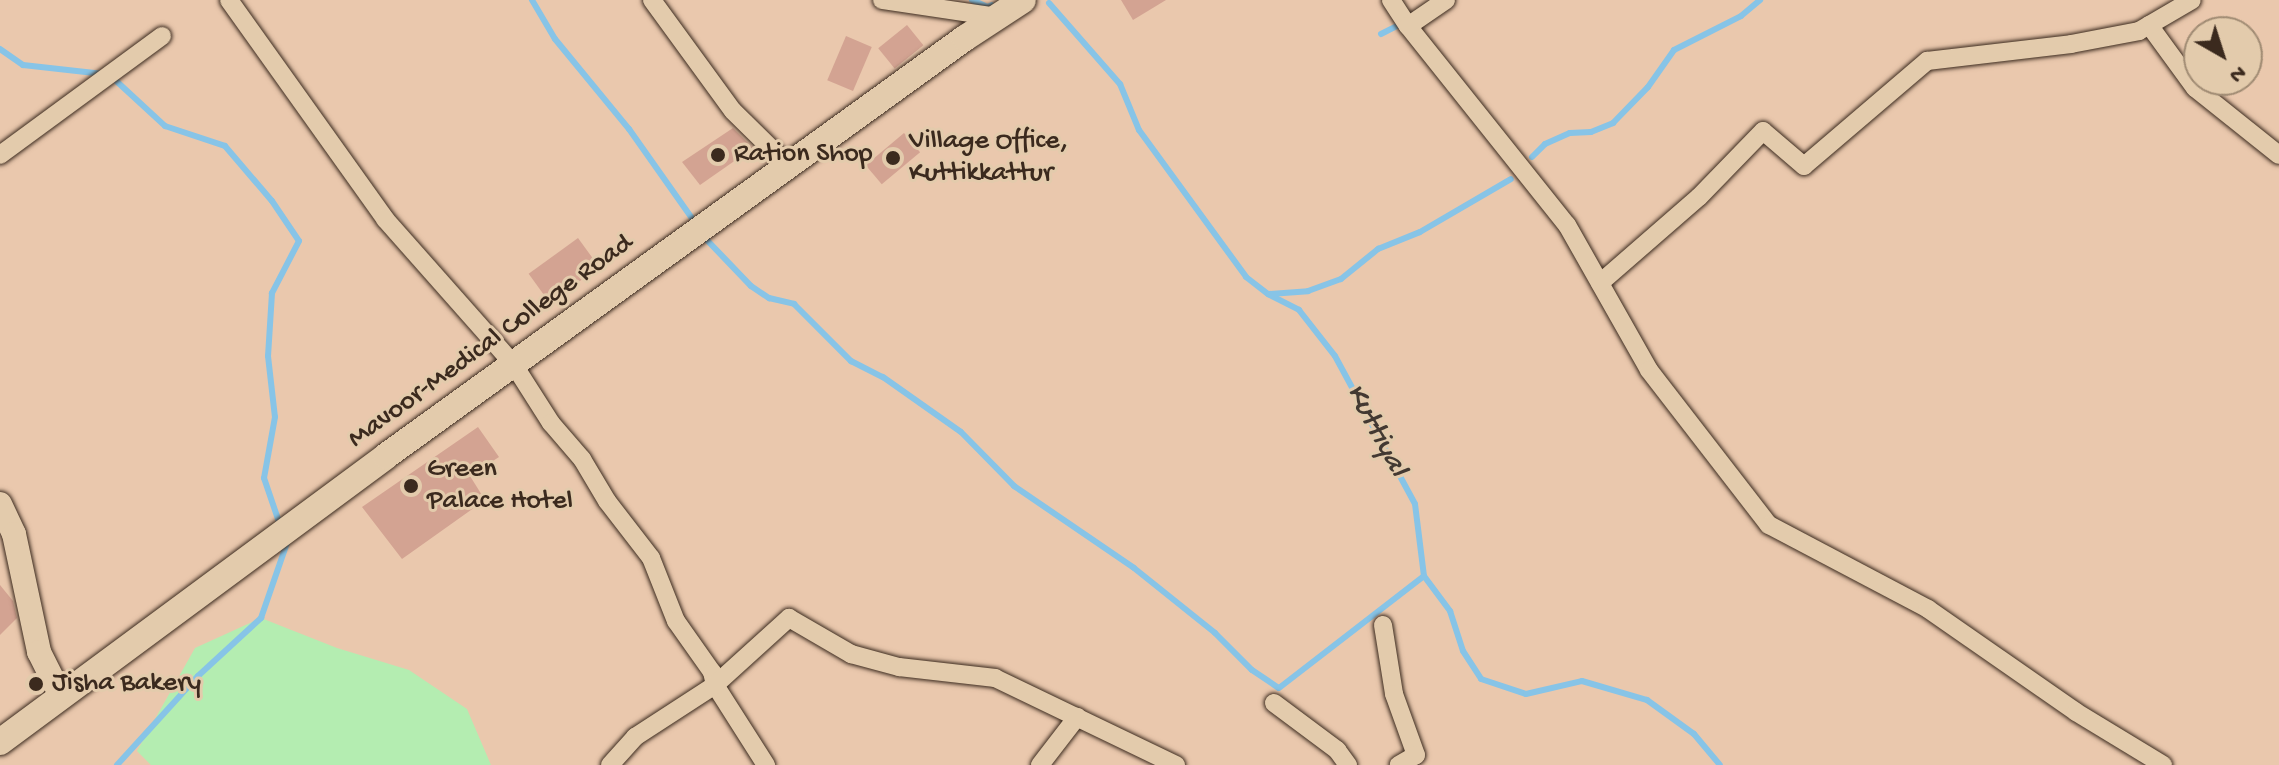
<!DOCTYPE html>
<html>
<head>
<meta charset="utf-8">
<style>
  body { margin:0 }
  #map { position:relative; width:2279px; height:765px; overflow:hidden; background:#eac8ad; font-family:"Gochi Hand",sans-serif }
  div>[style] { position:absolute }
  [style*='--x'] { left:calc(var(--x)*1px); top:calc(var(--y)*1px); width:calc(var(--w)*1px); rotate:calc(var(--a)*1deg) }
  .green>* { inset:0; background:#b4edb1 }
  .stream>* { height:6px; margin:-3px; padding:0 3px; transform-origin:3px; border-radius:3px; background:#87c4e7 }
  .building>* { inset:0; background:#d3a392; transform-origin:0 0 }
  .roads { filter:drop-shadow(0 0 2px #3b2a1e) drop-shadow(0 0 2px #3b2a1e) }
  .minor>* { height:18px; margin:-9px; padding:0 9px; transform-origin:9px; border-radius:9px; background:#e3cbac }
  .tertiary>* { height:24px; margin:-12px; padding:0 12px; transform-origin:12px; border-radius:12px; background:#e3cbac }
  .secondary>* { height:26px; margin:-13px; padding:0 13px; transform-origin:13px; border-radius:13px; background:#e3cbac }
  .dots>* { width:22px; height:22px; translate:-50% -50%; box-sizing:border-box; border:4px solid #e3cbac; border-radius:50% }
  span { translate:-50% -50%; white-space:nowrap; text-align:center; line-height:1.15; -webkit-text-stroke:6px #e3cbac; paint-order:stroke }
  .poi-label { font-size:28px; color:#3b2a1e }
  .left { translate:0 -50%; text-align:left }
  .street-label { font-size:28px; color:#3b2a1e }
  .water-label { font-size:30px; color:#433932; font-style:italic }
  .north { position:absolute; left:2183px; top:16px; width:80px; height:80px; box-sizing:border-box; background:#e3cbac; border:2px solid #a08b73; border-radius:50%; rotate:141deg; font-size:22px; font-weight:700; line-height:32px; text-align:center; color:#3b2a1e }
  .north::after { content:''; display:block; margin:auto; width:28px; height:36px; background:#3b2a1e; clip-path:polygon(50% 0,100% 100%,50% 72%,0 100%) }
</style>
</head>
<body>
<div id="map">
  <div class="green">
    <div style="clip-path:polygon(261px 618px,337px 648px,409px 670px,467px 709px,491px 765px,151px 765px,137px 751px,195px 648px)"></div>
  </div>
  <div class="stream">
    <div style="--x:532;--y:0;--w:45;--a:59.5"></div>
    <div style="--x:555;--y:39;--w:117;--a:50.6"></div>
    <div style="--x:629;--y:129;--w:108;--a:54.8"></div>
    <div style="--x:972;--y:0;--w:17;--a:24"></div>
    <div style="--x:988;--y:7;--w:4;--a:-27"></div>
    <div style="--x:1049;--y:3;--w:108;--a:48.8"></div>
    <div style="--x:1120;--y:84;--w:50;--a:67.6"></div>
    <div style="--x:1139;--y:130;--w:182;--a:53.9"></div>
    <div style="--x:1246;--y:277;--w:28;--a:38"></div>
    <div style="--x:1268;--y:294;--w:35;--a:27"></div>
    <div style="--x:1299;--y:310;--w:58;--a:52"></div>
    <div style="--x:1335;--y:356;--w:168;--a:61.6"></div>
    <div style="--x:1415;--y:504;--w:73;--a:82.9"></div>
    <div style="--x:1424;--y:576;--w:44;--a:53.4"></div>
    <div style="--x:1450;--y:611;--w:42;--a:72"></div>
    <div style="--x:1463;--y:651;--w:33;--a:57"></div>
    <div style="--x:1481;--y:679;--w:47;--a:18.4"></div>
    <div style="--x:1526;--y:694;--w:57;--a:-13.1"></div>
    <div style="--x:1582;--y:681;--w:68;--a:16.3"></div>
    <div style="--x:1647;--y:700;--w:58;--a:35.9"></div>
    <div style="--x:1694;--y:734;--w:40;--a:50"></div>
    <div style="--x:1381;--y:34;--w:18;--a:-27"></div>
    <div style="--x:0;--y:49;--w:28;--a:35"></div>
    <div style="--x:23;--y:65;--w:81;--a:6.4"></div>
    <div style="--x:113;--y:78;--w:71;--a:42.7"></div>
    <div style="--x:165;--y:126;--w:63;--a:18.4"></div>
    <div style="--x:225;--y:146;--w:72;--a:49.5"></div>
    <div style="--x:272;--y:201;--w:48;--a:56"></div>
    <div style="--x:299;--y:241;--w:59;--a:117.4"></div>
    <div style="--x:272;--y:293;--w:63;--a:93.6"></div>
    <div style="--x:268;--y:356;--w:61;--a:83.5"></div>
    <div style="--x:275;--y:417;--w:62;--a:100.2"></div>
    <div style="--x:264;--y:478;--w:50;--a:71.2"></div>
    <div style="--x:1532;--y:157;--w:18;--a:-45"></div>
    <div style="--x:1545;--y:144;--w:27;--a:-24"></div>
    <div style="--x:1570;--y:133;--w:21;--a:-3"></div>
    <div style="--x:1591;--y:132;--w:24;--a:-22"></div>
    <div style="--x:1613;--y:123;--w:50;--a:-45.8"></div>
    <div style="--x:1648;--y:87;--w:45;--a:-54.9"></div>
    <div style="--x:1674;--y:50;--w:75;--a:-26.9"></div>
    <div style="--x:1741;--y:16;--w:25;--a:-40"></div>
    <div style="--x:704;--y:237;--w:68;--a:46.2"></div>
    <div style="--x:751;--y:286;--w:22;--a:34"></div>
    <div style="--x:769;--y:298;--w:26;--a:13"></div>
    <div style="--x:794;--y:304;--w:81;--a:45"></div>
    <div style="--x:851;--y:361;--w:36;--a:27"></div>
    <div style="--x:883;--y:377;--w:95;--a:35.2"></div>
    <div style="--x:961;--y:432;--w:76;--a:45.5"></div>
    <div style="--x:1014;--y:486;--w:145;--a:34.3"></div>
    <div style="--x:1134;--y:568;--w:104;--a:38.7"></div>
    <div style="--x:1215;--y:633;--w:52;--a:45"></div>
    <div style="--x:1252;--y:670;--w:32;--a:34"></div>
    <div style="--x:1279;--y:688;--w:183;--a:-37.7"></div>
    <div style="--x:1269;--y:294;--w:39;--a:-4"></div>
    <div style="--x:1308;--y:291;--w:35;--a:-20"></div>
    <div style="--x:1341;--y:279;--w:48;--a:-39"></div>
    <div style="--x:1378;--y:249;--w:45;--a:-22"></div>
    <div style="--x:1420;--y:232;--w:105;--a:-30.2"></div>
    <div style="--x:117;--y:765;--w:120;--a:-47.7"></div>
    <div style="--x:198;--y:676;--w:86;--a:-42.6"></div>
    <div style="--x:261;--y:618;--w:83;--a:-70.9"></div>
  </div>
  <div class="building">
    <div style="clip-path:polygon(1121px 0,1166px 0,1133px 20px)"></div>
    <div style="left:907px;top:25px;width:26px;height:37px;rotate:51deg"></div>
    <div style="left:846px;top:36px;width:28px;height:48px;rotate:23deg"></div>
    <div style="clip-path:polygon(733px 128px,753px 148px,700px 185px,682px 162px)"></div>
    <div style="left:904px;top:133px;width:25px;height:50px;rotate:50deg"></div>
    <div style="left:578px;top:238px;width:36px;height:61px;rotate:54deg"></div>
    <div style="clip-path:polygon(478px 427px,499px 457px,470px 476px,485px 500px,402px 559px,362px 507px)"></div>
    <div style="clip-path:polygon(0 585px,13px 601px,17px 618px,0 635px)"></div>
  </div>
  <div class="roads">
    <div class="minor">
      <div style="--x:229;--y:0;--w:269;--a:54.5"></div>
      <div style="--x:385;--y:219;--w:195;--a:48.5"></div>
      <div style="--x:514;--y:365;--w:69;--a:57.5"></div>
      <div style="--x:551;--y:423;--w:48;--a:49.3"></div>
      <div style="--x:582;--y:459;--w:49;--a:59.2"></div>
      <div style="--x:607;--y:501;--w:72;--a:52.3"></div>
      <div style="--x:651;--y:558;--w:68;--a:68.4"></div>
      <div style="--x:676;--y:621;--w:62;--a:54.8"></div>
      <div style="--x:712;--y:672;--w:13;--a:77"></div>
      <div style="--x:715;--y:685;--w:95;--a:57.5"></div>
      <div style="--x:652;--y:0;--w:137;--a:53.9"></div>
      <div style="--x:733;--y:111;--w:77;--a:44.5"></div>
      <div style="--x:882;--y:0;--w:116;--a:8.4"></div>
      <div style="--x:1391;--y:0;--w:31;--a:57"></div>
      <div style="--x:1446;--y:0;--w:46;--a:145.6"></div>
      <div style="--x:1408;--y:26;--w:255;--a:51.4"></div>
      <div style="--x:1567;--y:225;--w:167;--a:60.5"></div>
      <div style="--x:1649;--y:370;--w:196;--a:52.3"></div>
      <div style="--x:1769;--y:525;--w:180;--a:27.8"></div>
      <div style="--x:1928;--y:609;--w:180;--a:34.8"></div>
      <div style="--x:2076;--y:712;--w:102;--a:31.3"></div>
      <div style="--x:2149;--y:25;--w:78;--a:53.9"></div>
      <div style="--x:2195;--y:88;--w:107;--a:38.6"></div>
      <div style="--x:0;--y:155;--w:201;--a:-36.3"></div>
      <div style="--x:1600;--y:283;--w:131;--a:-41"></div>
      <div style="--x:1699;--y:197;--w:92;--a:-45.9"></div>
      <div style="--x:1763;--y:131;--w:54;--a:40.5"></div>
      <div style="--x:1804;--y:166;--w:162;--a:-40.5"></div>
      <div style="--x:1927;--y:61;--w:145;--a:-6.7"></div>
      <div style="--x:2071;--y:44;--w:69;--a:-10.8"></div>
      <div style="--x:2139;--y:31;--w:61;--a:-30.3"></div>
      <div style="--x:1383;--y:625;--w:70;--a:80.9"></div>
      <div style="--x:1394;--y:694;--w:65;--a:70.2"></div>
      <div style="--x:1416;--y:755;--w:20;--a:150"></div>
      <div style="--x:1274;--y:703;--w:79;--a:36.7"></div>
      <div style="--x:1337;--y:750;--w:19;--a:54"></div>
      <div style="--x:610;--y:765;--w:38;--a:-48"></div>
      <div style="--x:635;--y:737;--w:95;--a:-33"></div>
      <div style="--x:715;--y:685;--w:100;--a:-42.2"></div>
      <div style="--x:789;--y:618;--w:72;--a:30.1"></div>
      <div style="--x:851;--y:654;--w:50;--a:15.2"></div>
      <div style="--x:899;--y:667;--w:97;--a:6.5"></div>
      <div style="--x:995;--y:678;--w:201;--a:25.7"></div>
      <div style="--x:1040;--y:765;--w:61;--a:-52.4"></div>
    </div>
    <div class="tertiary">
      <div style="--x:0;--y:504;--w:33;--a:65"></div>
      <div style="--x:14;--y:534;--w:121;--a:78"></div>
      <div style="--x:39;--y:652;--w:49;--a:63.4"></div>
    </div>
    <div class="secondary">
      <div style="--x:0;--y:742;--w:480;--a:-36.5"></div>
      <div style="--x:386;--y:456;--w:714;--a:-35.83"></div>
      <div style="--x:965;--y:38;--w:69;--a:-33.2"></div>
    </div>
  </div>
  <div class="dots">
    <div style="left:718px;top:155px;background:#3b2a1e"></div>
    <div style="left:893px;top:158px;background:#3b2a1e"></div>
    <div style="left:411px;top:486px;background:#3b2a1e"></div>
    <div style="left:36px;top:684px;background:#3b2a1e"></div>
  </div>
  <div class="poi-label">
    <span class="left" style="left:909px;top:158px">Village Office,<br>Kuttikkattur</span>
    <span class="left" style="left:734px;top:155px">Ration Shop</span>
    <span class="left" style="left:427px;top:486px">Green<br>Palace Hotel</span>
    <span class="left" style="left:52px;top:684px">Jisha Bakery</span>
  </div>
  <div class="street-label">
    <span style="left:491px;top:342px;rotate:-36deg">Mavoor-Medical College Road</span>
  </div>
  <div class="water-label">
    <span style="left:1375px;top:431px;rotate:62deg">Kuttiyal</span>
  </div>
  <div class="north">N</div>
</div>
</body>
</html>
